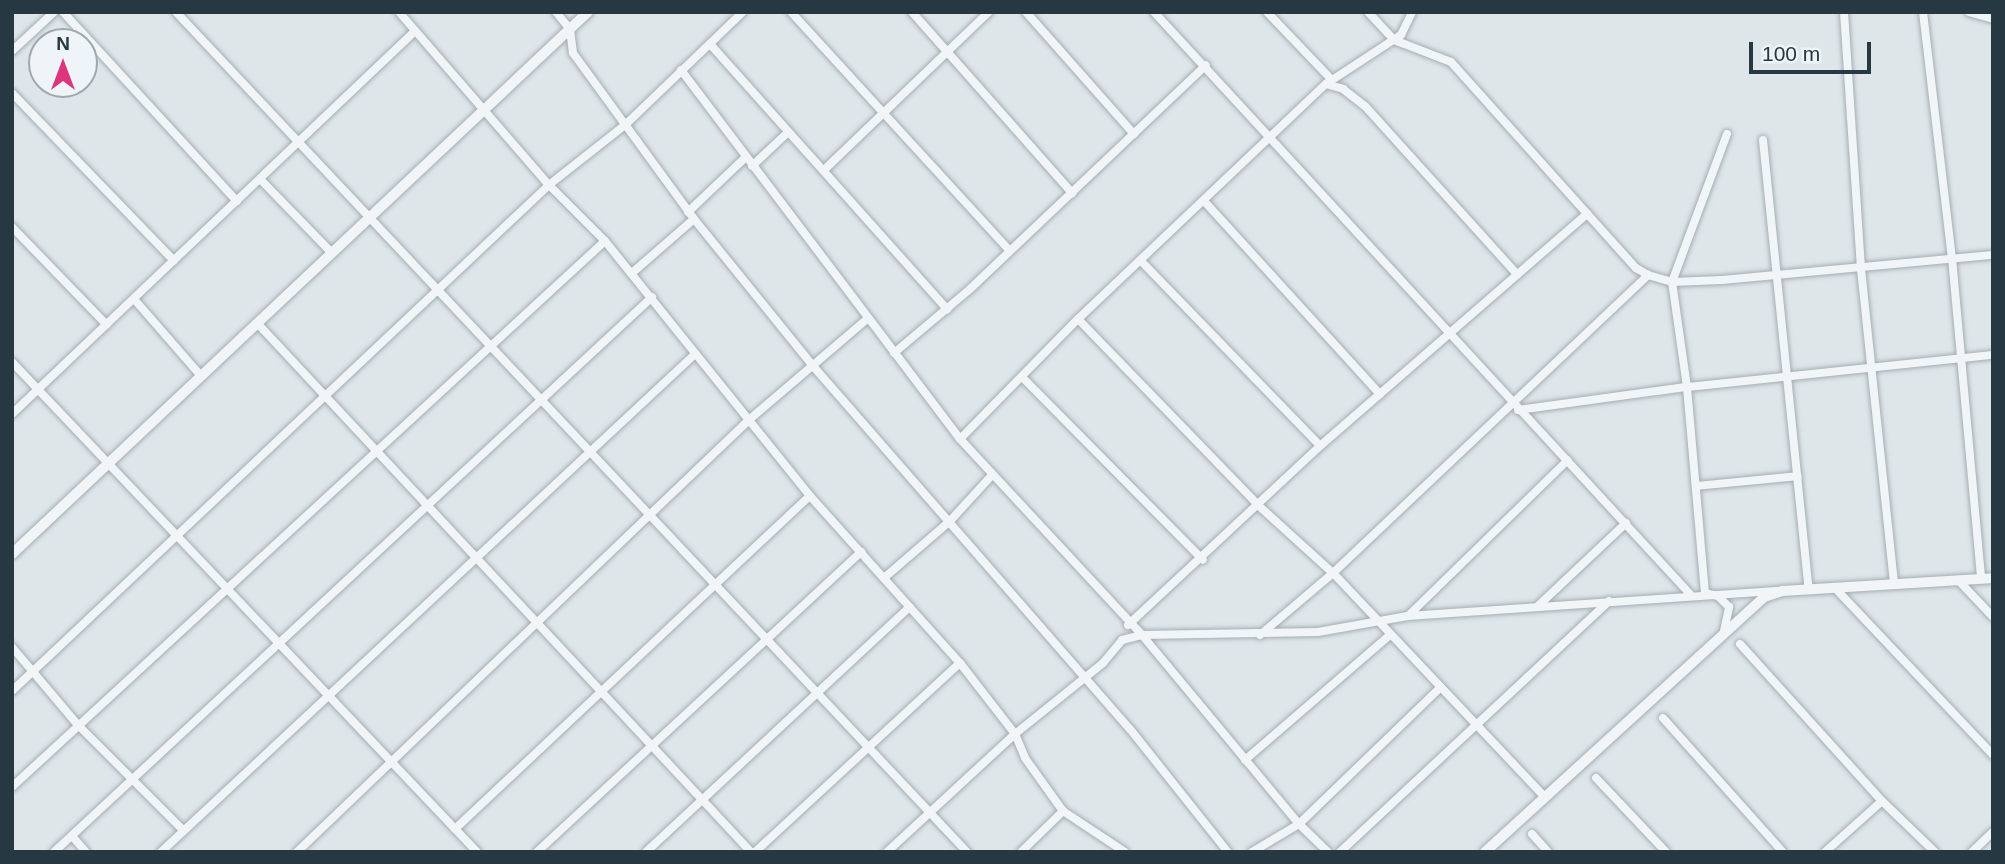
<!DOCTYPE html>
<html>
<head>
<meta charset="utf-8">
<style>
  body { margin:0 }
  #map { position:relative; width:2005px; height:864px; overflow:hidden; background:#dee6ea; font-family:Helvetica,sans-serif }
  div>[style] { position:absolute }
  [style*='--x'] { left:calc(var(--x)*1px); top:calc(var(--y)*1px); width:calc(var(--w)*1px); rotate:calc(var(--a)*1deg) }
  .roads { filter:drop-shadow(0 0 2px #a3aeb4) drop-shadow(0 0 2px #a3aeb4) }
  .minor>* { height:8px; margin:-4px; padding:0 4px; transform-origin:4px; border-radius:4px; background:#f2f5f7 }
  .tertiary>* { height:10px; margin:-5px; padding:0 5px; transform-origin:5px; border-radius:5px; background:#f2f5f7 }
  span { translate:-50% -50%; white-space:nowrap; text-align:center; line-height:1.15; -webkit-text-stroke:5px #eef4f7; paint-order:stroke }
  .frame { position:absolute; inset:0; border:14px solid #263842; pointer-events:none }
  .north { position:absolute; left:28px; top:28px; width:70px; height:70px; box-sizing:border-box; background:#eef4f7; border:2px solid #9ea9af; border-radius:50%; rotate:0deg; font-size:19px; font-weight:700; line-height:28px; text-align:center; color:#263842 }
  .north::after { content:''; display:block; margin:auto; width:24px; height:32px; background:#dd357d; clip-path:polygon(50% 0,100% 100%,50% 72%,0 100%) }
  .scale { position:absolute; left:1749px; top:42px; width:122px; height:32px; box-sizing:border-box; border:4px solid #263842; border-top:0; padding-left:9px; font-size:21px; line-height:24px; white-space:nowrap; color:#263842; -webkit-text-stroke:5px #eef4f7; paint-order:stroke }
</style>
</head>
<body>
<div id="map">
  <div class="roads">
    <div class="minor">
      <div style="--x:63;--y:12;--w:257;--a:47.4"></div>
      <div style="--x:176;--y:12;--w:1154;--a:46.72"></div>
      <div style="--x:399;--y:12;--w:229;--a:49.1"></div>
      <div style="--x:549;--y:185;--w:79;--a:45"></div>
      <div style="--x:605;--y:241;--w:327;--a:51.2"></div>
      <div style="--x:810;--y:496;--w:224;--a:48.1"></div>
      <div style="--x:960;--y:663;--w:90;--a:52.2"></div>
      <div style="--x:1015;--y:734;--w:26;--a:67"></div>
      <div style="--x:1025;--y:758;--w:65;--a:54.4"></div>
      <div style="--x:1063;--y:811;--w:74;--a:33.5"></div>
      <div style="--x:556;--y:12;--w:22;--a:51"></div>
      <div style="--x:570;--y:29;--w:24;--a:83"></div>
      <div style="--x:573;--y:53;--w:205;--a:53.9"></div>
      <div style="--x:694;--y:219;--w:189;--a:51"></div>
      <div style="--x:813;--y:366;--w:482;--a:48.9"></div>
      <div style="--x:1130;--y:729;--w:157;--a:51.5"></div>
      <div style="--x:791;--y:12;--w:324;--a:47.5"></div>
      <div style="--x:912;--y:12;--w:242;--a:48.5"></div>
      <div style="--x:1026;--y:12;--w:163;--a:48.5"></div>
      <div style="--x:1154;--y:12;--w:791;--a:47.36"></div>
      <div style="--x:1267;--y:12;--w:94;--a:46.3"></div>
      <div style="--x:1368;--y:12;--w:38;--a:47"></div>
      <div style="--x:1394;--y:40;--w:61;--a:21.1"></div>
      <div style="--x:1451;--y:62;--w:277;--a:48.1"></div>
      <div style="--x:1636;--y:268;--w:14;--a:30"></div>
      <div style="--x:1648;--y:275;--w:25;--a:16"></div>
      <div style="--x:1672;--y:282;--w:50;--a:-2.3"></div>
      <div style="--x:1722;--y:280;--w:272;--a:-5.3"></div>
      <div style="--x:1844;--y:12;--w:258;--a:86.2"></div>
      <div style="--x:1861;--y:269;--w:317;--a:84"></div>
      <div style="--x:1923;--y:12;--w:248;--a:83.3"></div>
      <div style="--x:1952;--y:258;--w:321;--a:84.8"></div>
      <div style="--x:1969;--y:12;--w:25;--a:16"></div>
      <div style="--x:710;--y:44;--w:356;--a:48.2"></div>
      <div style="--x:12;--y:51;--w:57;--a:-42.9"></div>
      <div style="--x:681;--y:70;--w:463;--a:52.9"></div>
      <div style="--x:960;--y:439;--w:267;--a:47.1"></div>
      <div style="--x:1142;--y:635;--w:246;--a:50.3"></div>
      <div style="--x:1299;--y:824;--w:40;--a:44"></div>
      <div style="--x:1326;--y:84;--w:18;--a:16"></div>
      <div style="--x:1343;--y:89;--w:28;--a:38"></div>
      <div style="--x:1365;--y:106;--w:227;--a:47.9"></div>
      <div style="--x:12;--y:93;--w:233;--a:46"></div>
      <div style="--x:1763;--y:140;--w:451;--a:84.2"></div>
      <div style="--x:752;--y:166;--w:48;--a:-43.3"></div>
      <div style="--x:824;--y:170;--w:228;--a:-43.8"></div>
      <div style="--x:260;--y:179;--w:103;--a:45.8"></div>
      <div style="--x:1205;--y:202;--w:260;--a:47.7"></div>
      <div style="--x:688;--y:212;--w:80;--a:-43.5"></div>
      <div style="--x:12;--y:227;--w:136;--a:45.9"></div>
      <div style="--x:1141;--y:261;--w:257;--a:45.9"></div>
      <div style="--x:632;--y:273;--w:82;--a:-41.1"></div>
      <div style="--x:134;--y:299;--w:102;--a:49"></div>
      <div style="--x:1078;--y:319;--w:260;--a:45.9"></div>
      <div style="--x:1259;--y:506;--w:100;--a:42.2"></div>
      <div style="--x:1333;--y:573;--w:308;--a:46.6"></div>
      <div style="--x:257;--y:323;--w:724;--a:46.96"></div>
      <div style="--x:894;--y:353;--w:99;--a:-40.1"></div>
      <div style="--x:970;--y:289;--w:325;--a:-43.5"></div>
      <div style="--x:12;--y:362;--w:676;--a:46.5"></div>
      <div style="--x:1022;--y:377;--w:257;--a:45.3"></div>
      <div style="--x:1518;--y:410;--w:171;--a:-7.8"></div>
      <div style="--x:1687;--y:387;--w:308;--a:-6"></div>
      <div style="--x:12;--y:414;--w:556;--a:-43.54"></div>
      <div style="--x:960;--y:439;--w:168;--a:-45.5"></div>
      <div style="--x:1078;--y:319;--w:342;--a:-43.5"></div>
      <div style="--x:1326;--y:84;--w:90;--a:-33.2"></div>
      <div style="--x:1401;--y:35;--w:25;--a:-64"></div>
      <div style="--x:1696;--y:486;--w:102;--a:-5.6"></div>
      <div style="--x:884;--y:578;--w:87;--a:-40.8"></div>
      <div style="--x:950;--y:521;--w:62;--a:-47.6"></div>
      <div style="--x:1958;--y:580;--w:51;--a:46.6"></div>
      <div style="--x:1835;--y:588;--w:230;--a:46.6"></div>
      <div style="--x:1538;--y:606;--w:121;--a:-43.3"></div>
      <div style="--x:1408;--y:616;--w:223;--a:-44.3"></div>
      <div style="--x:1128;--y:625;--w:262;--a:-43"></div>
      <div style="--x:1320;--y:446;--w:354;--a:-41"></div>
      <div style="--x:1724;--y:631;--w:25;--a:-78"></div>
      <div style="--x:1729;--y:607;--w:16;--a:-135"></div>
      <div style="--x:1718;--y:596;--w:13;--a:-167"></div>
      <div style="--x:1705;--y:593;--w:207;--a:-95"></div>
      <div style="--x:1687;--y:387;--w:106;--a:-98.1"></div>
      <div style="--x:1672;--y:282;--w:158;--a:-69.6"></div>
      <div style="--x:1260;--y:635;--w:96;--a:-40.3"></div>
      <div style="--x:1333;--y:573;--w:434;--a:-43.4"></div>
      <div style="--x:1740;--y:644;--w:212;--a:47.9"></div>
      <div style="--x:1882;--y:801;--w:74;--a:43.9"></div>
      <div style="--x:12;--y:647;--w:101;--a:49.8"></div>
      <div style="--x:77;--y:724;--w:150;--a:45"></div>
      <div style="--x:12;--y:691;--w:738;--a:-43.3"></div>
      <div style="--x:549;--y:185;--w:97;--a:-38.3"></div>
      <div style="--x:625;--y:125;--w:163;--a:-43.8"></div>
      <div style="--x:1663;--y:718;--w:180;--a:48.2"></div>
      <div style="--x:1245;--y:760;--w:191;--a:-40.8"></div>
      <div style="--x:1596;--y:778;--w:102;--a:46.6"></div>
      <div style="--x:12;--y:787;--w:806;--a:-42.64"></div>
      <div style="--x:455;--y:829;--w:487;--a:-43.2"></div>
      <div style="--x:1532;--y:834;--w:24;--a:48"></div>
      <div style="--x:72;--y:836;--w:21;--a:49"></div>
      <div style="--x:54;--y:852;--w:816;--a:-42.86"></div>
      <div style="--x:161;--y:852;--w:730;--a:-43"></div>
      <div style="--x:297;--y:852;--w:627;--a:-43.71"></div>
      <div style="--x:750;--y:419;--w:153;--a:-40.5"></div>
      <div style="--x:537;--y:852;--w:442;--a:-42.8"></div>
      <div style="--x:646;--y:852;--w:360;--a:-42.9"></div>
      <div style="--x:755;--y:852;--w:279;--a:-42.7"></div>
      <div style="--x:887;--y:852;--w:174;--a:-42.7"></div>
      <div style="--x:1015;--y:734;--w:113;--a:-38.9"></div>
      <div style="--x:1103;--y:663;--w:30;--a:-50"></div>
      <div style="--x:1122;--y:640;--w:21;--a:-14"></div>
      <div style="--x:1142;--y:635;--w:176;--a:-1"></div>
      <div style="--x:1318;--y:632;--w:91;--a:-10.1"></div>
      <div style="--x:1408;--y:616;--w:369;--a:-3.9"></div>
      <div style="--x:1021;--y:852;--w:59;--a:-44.3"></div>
      <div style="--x:1252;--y:852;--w:55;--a:-30.8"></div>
      <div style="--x:1299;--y:824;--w:197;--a:-44"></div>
      <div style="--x:1340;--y:852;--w:368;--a:-43"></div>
      <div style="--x:1825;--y:852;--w:76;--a:-41.8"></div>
      <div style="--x:1972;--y:852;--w:29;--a:-44"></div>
    </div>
    <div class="tertiary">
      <div style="--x:12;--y:554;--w:791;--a:-43.26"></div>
      <div style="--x:1485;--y:852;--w:378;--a:-42.4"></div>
      <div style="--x:1764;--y:597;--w:20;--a:-18"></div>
      <div style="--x:1783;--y:591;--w:210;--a:-3.5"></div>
    </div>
  </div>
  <div class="frame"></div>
  <div class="north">N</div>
  <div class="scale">100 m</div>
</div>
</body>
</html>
